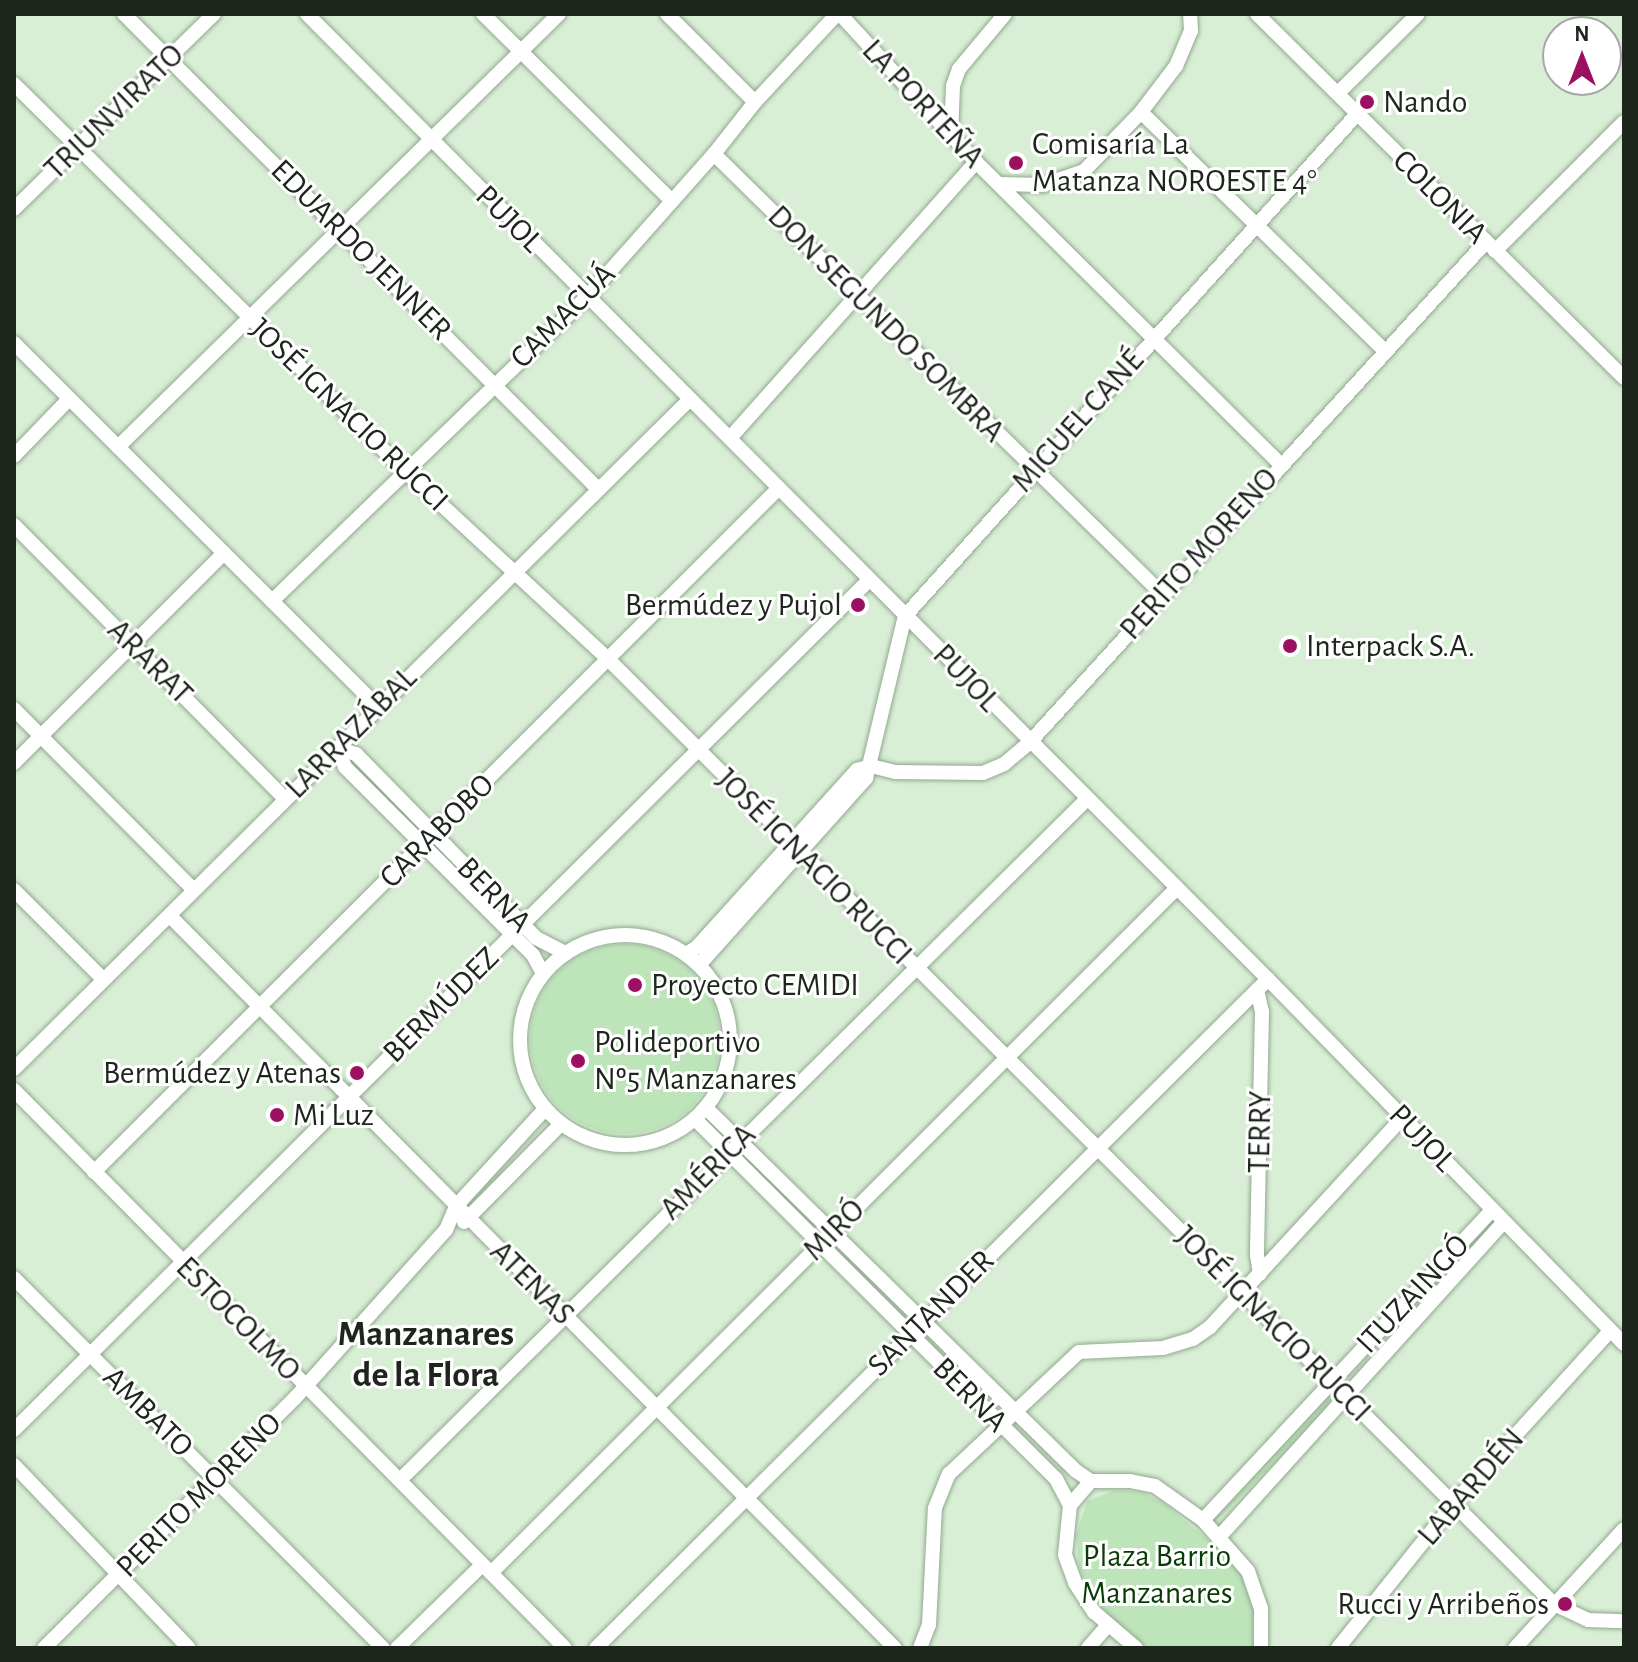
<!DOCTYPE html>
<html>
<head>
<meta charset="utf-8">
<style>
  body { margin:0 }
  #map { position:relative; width:1638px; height:1662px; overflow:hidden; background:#d8efd5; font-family:"Alegreya Sans",sans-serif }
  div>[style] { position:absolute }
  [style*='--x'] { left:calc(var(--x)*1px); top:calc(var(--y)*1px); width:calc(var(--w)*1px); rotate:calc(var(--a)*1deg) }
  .green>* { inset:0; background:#bee4ba; transform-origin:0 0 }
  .round { border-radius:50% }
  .roads { filter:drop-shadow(0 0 2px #92a890) drop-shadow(0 0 2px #92a890) }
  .minor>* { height:14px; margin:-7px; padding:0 7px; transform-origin:7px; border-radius:7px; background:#fff }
  .minor>.ring { margin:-7px; padding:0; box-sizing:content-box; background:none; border:14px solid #fff; border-radius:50% }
  .dots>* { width:22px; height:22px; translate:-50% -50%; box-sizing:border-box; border:4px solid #fff; border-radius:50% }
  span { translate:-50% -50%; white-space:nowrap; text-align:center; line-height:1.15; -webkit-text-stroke:6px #fff; paint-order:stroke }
  .poi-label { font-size:32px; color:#1d251c }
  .left { translate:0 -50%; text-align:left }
  .right { translate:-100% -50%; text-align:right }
  .street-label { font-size:32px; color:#1d251c }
  .park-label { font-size:32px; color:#083c07 }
  .quarter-label { font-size:36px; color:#1d251c; font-weight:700 }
  .frame { position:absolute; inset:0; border:16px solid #1d251c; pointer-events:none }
  .north { position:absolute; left:1542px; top:16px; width:80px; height:80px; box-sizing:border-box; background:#fff; border:2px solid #a5a8a4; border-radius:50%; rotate:0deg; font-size:22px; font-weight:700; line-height:32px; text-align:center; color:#1d251c }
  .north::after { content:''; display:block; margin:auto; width:28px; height:36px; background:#9b1060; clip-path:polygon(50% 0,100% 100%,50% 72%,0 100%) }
</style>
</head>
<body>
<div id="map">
  <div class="green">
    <div class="round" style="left:530px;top:944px;width:190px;height:190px"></div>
    <div style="left:1490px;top:1216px;width:10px;height:225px;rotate:45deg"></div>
    <div style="left:1327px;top:1392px;width:13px;height:174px;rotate:45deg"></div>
    <div style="clip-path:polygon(1116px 1490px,1141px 1492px,1162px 1502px,1228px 1556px,1251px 1590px,1256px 1611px,1256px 1648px,1147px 1648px,1111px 1620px,1087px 1587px,1079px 1566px,1076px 1536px,1087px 1501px)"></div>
  </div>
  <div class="roads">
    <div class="minor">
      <div style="--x:124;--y:14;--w:670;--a:45.06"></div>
      <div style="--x:307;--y:14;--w:1362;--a:45.12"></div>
      <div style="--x:1268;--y:979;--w:510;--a:45.72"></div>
      <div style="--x:483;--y:14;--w:264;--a:44.7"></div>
      <div style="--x:667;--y:14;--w:124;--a:45"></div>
      <div style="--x:840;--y:14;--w:201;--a:47.4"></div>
      <div style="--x:976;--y:162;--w:429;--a:44.8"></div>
      <div style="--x:1257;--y:14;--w:517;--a:44.76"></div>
      <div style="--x:14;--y:84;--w:550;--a:44.71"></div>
      <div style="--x:405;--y:471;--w:278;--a:42.8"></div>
      <div style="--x:609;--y:660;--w:1336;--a:44.97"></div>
      <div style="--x:1554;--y:1604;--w:38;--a:25"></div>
      <div style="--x:1588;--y:1620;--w:36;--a:2"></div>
      <div style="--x:1338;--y:93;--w:112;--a:-44.6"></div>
      <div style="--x:1141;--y:112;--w:340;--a:44.4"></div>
      <div style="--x:951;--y:136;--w:50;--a:-87.7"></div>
      <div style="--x:953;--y:86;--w:18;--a:-71"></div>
      <div style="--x:959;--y:69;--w:72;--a:-50.1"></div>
      <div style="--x:714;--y:154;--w:628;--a:44.48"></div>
      <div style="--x:999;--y:184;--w:44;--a:1.3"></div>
      <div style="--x:1043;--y:185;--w:43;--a:-18.9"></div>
      <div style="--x:1084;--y:171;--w:82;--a:-46"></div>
      <div style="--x:1141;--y:112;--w:58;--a:-52.7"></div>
      <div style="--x:1176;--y:66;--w:38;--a:-67"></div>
      <div style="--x:1191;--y:31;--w:17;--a:-93"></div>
      <div style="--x:14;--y:209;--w:279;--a:-44.3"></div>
      <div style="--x:1495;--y:251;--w:182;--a:-45"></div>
      <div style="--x:14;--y:343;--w:513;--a:45"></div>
      <div style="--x:730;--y:438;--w:370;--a:-48.3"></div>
      <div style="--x:118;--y:447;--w:618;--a:-44.48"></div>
      <div style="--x:14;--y:456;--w:79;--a:-46"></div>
      <div style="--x:14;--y:525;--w:385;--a:45.3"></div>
      <div style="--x:272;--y:601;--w:438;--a:-44"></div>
      <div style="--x:587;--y:297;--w:191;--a:-48.4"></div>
      <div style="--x:714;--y:154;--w:66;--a:-51.7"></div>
      <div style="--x:755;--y:102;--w:120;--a:-47"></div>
      <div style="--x:14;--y:709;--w:255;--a:45.2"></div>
      <div style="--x:337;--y:748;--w:20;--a:18"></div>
      <div style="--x:356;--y:754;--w:257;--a:45.6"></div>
      <div style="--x:536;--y:938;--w:34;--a:27"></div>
      <div style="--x:337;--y:748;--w:21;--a:67"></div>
      <div style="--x:345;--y:767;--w:266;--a:45"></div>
      <div style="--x:533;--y:955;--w:21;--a:62"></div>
      <div style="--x:14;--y:763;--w:297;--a:-45"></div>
      <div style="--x:14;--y:890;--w:126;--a:45"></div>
      <div style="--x:170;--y:916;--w:1030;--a:45.28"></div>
      <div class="ring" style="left:520px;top:935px;width:196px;height:196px"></div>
      <div style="--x:686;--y:954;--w:13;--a:-32"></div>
      <div style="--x:697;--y:947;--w:239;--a:-47.9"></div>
      <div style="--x:857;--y:770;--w:15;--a:-16"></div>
      <div style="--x:871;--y:766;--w:25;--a:14"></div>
      <div style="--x:895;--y:772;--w:88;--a:0.7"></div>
      <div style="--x:983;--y:773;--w:23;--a:-23"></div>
      <div style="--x:1004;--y:764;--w:33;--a:-40"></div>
      <div style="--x:1029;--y:743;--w:677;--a:-47.64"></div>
      <div style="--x:699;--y:965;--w:251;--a:-48.2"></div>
      <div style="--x:866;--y:778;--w:167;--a:-76.5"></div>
      <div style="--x:905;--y:616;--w:676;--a:-48"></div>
      <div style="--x:1257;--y:990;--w:23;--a:77"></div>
      <div style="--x:1262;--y:1012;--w:243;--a:91.2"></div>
      <div style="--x:1257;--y:1255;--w:19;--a:81"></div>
      <div style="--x:14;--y:1069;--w:952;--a:-44.74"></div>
      <div style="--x:14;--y:1090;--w:784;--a:45.36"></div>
      <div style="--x:706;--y:1108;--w:518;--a:44.45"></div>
      <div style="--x:1076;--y:1471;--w:18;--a:34"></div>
      <div style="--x:1091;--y:1481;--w:39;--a:0"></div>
      <div style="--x:1130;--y:1481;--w:25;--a:11"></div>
      <div style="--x:1155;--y:1486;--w:59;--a:35.3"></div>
      <div style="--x:1203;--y:1520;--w:68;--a:48.6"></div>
      <div style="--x:1248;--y:1571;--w:39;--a:71"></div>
      <div style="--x:1261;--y:1608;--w:40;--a:90"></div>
      <div style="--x:695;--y:1119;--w:510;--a:44.92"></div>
      <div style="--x:1056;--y:1479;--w:30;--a:62"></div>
      <div style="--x:94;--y:1172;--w:968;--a:-44.96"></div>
      <div style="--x:464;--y:1222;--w:138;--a:-45.3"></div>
      <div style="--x:14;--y:1278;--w:523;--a:45.08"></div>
      <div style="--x:14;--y:1430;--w:1206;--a:-44.83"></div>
      <div style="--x:14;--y:1465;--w:253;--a:46.3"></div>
      <div style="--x:400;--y:1480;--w:967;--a:-44.75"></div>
      <div style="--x:1091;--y:1481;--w:32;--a:131"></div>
      <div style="--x:1070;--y:1505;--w:50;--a:95.7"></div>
      <div style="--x:1065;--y:1555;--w:30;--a:70"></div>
      <div style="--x:1075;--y:1583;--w:35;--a:57"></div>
      <div style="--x:1094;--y:1612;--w:55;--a:40.6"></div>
      <div style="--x:1203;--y:1520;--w:424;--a:-47"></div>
      <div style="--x:1220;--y:1536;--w:423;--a:-47.9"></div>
      <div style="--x:491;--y:1573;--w:969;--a:-44.96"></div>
      <div style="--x:44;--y:1648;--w:354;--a:-44.9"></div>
      <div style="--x:295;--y:1398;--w:226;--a:-48.1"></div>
      <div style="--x:446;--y:1230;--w:26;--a:-67"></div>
      <div style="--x:456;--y:1206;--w:132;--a:-47.5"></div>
      <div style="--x:397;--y:1648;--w:119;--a:-44.3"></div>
      <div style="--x:596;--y:1648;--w:948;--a:-44.87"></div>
      <div style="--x:920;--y:1648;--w:25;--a:-69"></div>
      <div style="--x:929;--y:1625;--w:117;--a:-87.1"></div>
      <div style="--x:935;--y:1508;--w:37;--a:-68"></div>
      <div style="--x:949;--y:1474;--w:178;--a:-43.2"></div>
      <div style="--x:1079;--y:1352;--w:84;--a:-2.7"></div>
      <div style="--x:1163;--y:1348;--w:31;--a:-17"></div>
      <div style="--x:1193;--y:1339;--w:21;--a:-35"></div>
      <div style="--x:1210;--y:1327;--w:284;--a:-47.4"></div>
      <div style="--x:1088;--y:1648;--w:29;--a:-49"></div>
      <div style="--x:1338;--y:1648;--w:186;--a:-51.3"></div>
      <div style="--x:1454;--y:1503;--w:232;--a:-47.8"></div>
      <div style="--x:1515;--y:1648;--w:161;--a:-47.5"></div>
    </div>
  </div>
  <div class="dots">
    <div style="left:1367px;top:102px;background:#9b1060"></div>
    <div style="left:1016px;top:163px;background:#9b1060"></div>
    <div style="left:858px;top:605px;background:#9b1060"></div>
    <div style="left:1290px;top:646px;background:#9b1060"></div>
    <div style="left:635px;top:985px;background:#9b1060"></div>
    <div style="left:578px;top:1061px;background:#9b1060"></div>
    <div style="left:357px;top:1073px;background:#9b1060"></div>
    <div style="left:277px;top:1115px;background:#9b1060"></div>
    <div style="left:1565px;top:1604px;background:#9b1060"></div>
  </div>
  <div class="poi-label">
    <span class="left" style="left:1383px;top:102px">Nando</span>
    <span class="left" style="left:1032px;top:163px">Comisaría La<br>Matanza NOROESTE 4°</span>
    <span class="right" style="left:842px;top:605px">Bermúdez y Pujol</span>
    <span class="left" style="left:1306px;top:646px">Interpack S.A.</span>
    <span class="left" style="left:651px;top:985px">Proyecto CEMIDI</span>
    <span class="left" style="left:594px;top:1061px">Polideportivo<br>Nº5 Manzanares</span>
    <span class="right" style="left:341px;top:1073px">Bermúdez y Atenas</span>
    <span class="left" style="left:293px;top:1115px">Mi Luz</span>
    <span class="right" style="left:1549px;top:1604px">Rucci y Arribeños</span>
  </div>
  <div class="street-label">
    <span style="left:923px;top:104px;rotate:47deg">LA PORTEÑA</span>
    <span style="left:114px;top:112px;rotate:-44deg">TRIUNVIRATO</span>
    <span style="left:1440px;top:197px;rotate:45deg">COLONIA</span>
    <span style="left:509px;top:219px;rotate:45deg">PUJOL</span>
    <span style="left:361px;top:250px;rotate:45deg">EDUARDO JENNER</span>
    <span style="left:563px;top:316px;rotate:-45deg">CAMACUÁ</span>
    <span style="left:886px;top:324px;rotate:45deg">DON SEGUNDO SOMBRA</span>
    <span style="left:349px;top:415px;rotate:44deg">JOSÉ IGNACIO RUCCI</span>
    <span style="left:1078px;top:421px;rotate:-48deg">MIGUEL CANÉ</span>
    <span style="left:1199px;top:554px;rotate:-48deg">PERITO MORENO</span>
    <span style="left:150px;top:662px;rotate:45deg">ARARAT</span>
    <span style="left:966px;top:678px;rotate:46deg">PUJOL</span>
    <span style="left:351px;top:733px;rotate:-45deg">LARRAZÁBAL</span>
    <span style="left:437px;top:831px;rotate:-45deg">CARABOBO</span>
    <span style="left:814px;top:867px;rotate:45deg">JOSÉ IGNACIO RUCCI</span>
    <span style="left:494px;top:895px;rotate:46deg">BERNA</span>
    <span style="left:441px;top:1005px;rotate:-45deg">BERMÚDEZ</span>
    <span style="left:1260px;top:1132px;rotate:-89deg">TERRY</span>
    <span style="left:1422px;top:1138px;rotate:46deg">PUJOL</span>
    <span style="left:708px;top:1172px;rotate:-45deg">AMÉRICA</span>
    <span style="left:834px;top:1230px;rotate:-45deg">MIRÓ</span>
    <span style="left:532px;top:1283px;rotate:45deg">ATENAS</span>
    <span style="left:1413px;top:1294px;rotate:-47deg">ITUZAINGÓ</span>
    <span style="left:931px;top:1313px;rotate:-45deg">SANTANDER</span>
    <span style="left:238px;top:1319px;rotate:45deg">ESTOCOLMO</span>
    <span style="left:1273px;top:1324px;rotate:45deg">JOSÉ IGNACIO RUCCI</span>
    <span style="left:970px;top:1395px;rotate:45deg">BERNA</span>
    <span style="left:148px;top:1412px;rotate:45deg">AMBATO</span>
    <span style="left:1471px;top:1487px;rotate:-49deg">LABARDÉN</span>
    <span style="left:199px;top:1495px;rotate:-45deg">PERITO MORENO</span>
  </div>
  <div class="park-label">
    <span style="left:1157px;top:1575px">Plaza Barrio<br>Manzanares</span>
  </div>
  <div class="quarter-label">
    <span style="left:426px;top:1355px">Manzanares<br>de la Flora</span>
  </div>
  <div class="frame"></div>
  <div class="north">N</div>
</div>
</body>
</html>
